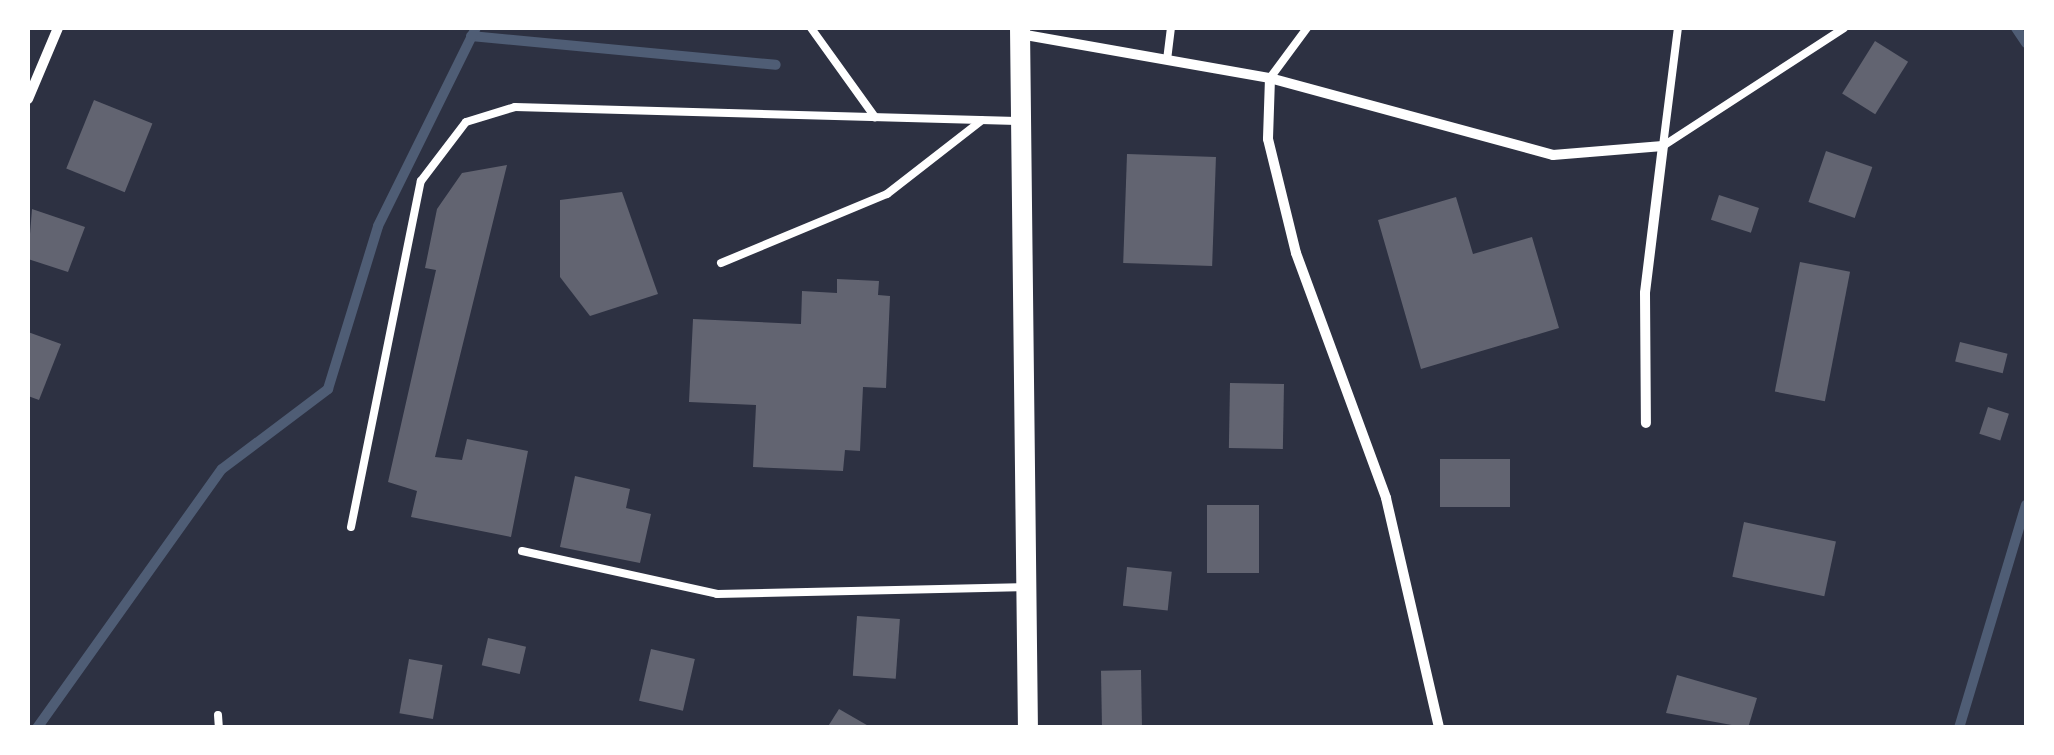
<!DOCTYPE html>
<html>
<head>
<meta charset="utf-8">
<style>
  body { margin:0 }
  #map { position:relative; width:2054px; height:755px; overflow:hidden; background:#2d3142; font-family:"DejaVu Sans",sans-serif }
  div>[style] { position:absolute }
  [style*='--x'] { left:calc(var(--x)*1px); top:calc(var(--y)*1px); width:calc(var(--w)*1px); rotate:calc(var(--a)*1deg) }
  .stream>* { height:10px; margin:-5px; padding:0 5px; transform-origin:5px; border-radius:5px; background:#4f5d75 }
  .building>* { inset:0; background:#626471; transform-origin:0 0 }
  .service>* { height:8px; margin:-4px; padding:0 4px; transform-origin:4px; border-radius:4px; background:#fff }
  .minor>* { height:10px; margin:-5px; padding:0 5px; transform-origin:5px; border-radius:5px; background:#fff }
  .secondary>* { height:20px; margin:-10px; padding:0 10px; transform-origin:10px; border-radius:10px; background:#fff }
  span { translate:-50% -50%; white-space:nowrap; text-align:center; line-height:1.15; -webkit-text-stroke:9px #fff; paint-order:stroke }
  .frame { position:absolute; inset:0; border:30px solid #fff; pointer-events:none }
</style>
</head>
<body>
<div id="map">
  <div class="stream">
    <div style="--x:2016;--y:28;--w:18;--a:56"></div>
    <div style="--x:471;--y:36;--w:306;--a:5.4"></div>
    <div style="--x:37;--y:728;--w:318;--a:-54.5"></div>
    <div style="--x:222;--y:469;--w:133;--a:-37"></div>
    <div style="--x:328;--y:389;--w:170;--a:-72.9"></div>
    <div style="--x:378;--y:226;--w:221;--a:-63.7"></div>
    <div style="--x:1959;--y:728;--w:233;--a:-73.3"></div>
  </div>
  <div class="building">
    <div style="left:1875px;top:41px;width:39px;height:62px;rotate:32deg"></div>
    <div style="left:94px;top:100px;width:63px;height:74px;rotate:22deg"></div>
    <div style="left:1826px;top:151px;width:49px;height:54px;rotate:19deg"></div>
    <div style="left:1127px;top:154px;width:89px;height:109px;rotate:2deg"></div>
    <div style="clip-path:polygon(507px 165px,435px 457px,462px 460px,467px 439px,528px 451px,511px 537px,411px 517px,417px 491px,388px 482px,436px 270px,425px 268px,437px 209px,462px 173px)"></div>
    <div style="clip-path:polygon(622px 192px,658px 294px,590px 316px,560px 277px,560px 200px)"></div>
    <div style="left:1719px;top:195px;width:42px;height:26px;rotate:18deg"></div>
    <div style="clip-path:polygon(1456px 197px,1473px 254px,1532px 237px,1559px 328px,1421px 369px,1378px 220px)"></div>
    <div style="clip-path:polygon(32px 209px,85px 227px,68px 272px,28px 259px)"></div>
    <div style="left:1800px;top:262px;width:51px;height:132px;rotate:11deg"></div>
    <div style="clip-path:polygon(837px 279px,879px 281px,878px 295px,890px 296px,886px 388px,863px 387px,860px 451px,845px 450px,843px 471px,753px 467px,756px 405px,689px 402px,693px 319px,801px 324px,802px 291px,837px 293px)"></div>
    <div style="clip-path:polygon(28px 332px,61px 344px,39px 400px,28px 396px)"></div>
    <div style="left:1960px;top:342px;width:49px;height:20px;rotate:14deg"></div>
    <div style="left:1230px;top:383px;width:54px;height:65px;rotate:1deg"></div>
    <div style="left:1988px;top:407px;width:22px;height:28px;rotate:18deg"></div>
    <div style="left:1440px;top:459px;width:70px;height:48px"></div>
    <div style="clip-path:polygon(575px 476px,630px 489px,626px 508px,651px 514px,640px 563px,560px 547px)"></div>
    <div style="left:1259px;top:505px;width:68px;height:52px;rotate:90deg"></div>
    <div style="left:1744px;top:522px;width:94px;height:56px;rotate:12deg"></div>
    <div style="left:1127px;top:567px;width:45px;height:39px;rotate:6deg"></div>
    <div style="left:857px;top:616px;width:43px;height:60px;rotate:4deg"></div>
    <div style="left:488px;top:638px;width:39px;height:28px;rotate:13deg"></div>
    <div style="left:651px;top:649px;width:45px;height:53px;rotate:13deg"></div>
    <div style="left:409px;top:659px;width:34px;height:55px;rotate:10deg"></div>
    <div style="left:1141px;top:670px;width:58px;height:40px;rotate:89deg"></div>
    <div style="clip-path:polygon(1677px 675px,1757px 698px,1748px 728px,1666px 713px)"></div>
    <div style="clip-path:polygon(839px 709px,872px 728px,827px 728px)"></div>
  </div>
  <div class="service">
    <div style="--x:811;--y:28;--w:110;--a:54.3"></div>
    <div style="--x:1167;--y:60;--w:32;--a:-83"></div>
    <div style="--x:1270;--y:78;--w:62;--a:-53.5"></div>
    <div style="--x:1663;--y:146;--w:216;--a:-33.1"></div>
    <div style="--x:1663;--y:146;--w:119;--a:-82.8"></div>
    <div style="--x:721;--y:263;--w:180;--a:-22.6"></div>
    <div style="--x:887;--y:194;--w:120;--a:-37.9"></div>
    <div style="--x:351;--y:527;--w:353;--a:-78.6"></div>
    <div style="--x:421;--y:181;--w:74;--a:-52.7"></div>
    <div style="--x:466;--y:122;--w:51;--a:-17"></div>
    <div style="--x:515;--y:107;--w:502;--a:1.6"></div>
    <div style="--x:522;--y:551;--w:200;--a:12.4"></div>
    <div style="--x:717;--y:594;--w:308;--a:-1.3"></div>
    <div style="--x:218;--y:715;--w:13;--a:86"></div>
  </div>
  <div class="minor">
    <div style="--x:1020;--y:34;--w:254;--a:10"></div>
    <div style="--x:1270;--y:78;--w:61;--a:91.9"></div>
    <div style="--x:1268;--y:139;--w:117;--a:76.2"></div>
    <div style="--x:1296;--y:253;--w:261;--a:69.8"></div>
    <div style="--x:1386;--y:498;--w:236;--a:77"></div>
    <div style="--x:1270;--y:78;--w:293;--a:15.2"></div>
    <div style="--x:1553;--y:155;--w:110;--a:-4.7"></div>
    <div style="--x:1663;--y:146;--w:148;--a:97"></div>
    <div style="--x:1645;--y:293;--w:130;--a:89.6"></div>
    <div style="--x:28;--y:99;--w:77;--a:-67.1"></div>
  </div>
  <div class="secondary">
    <div style="--x:1020;--y:28;--w:700;--a:89.35"></div>
  </div>
  <div class="frame"></div>
</div>
</body>
</html>
